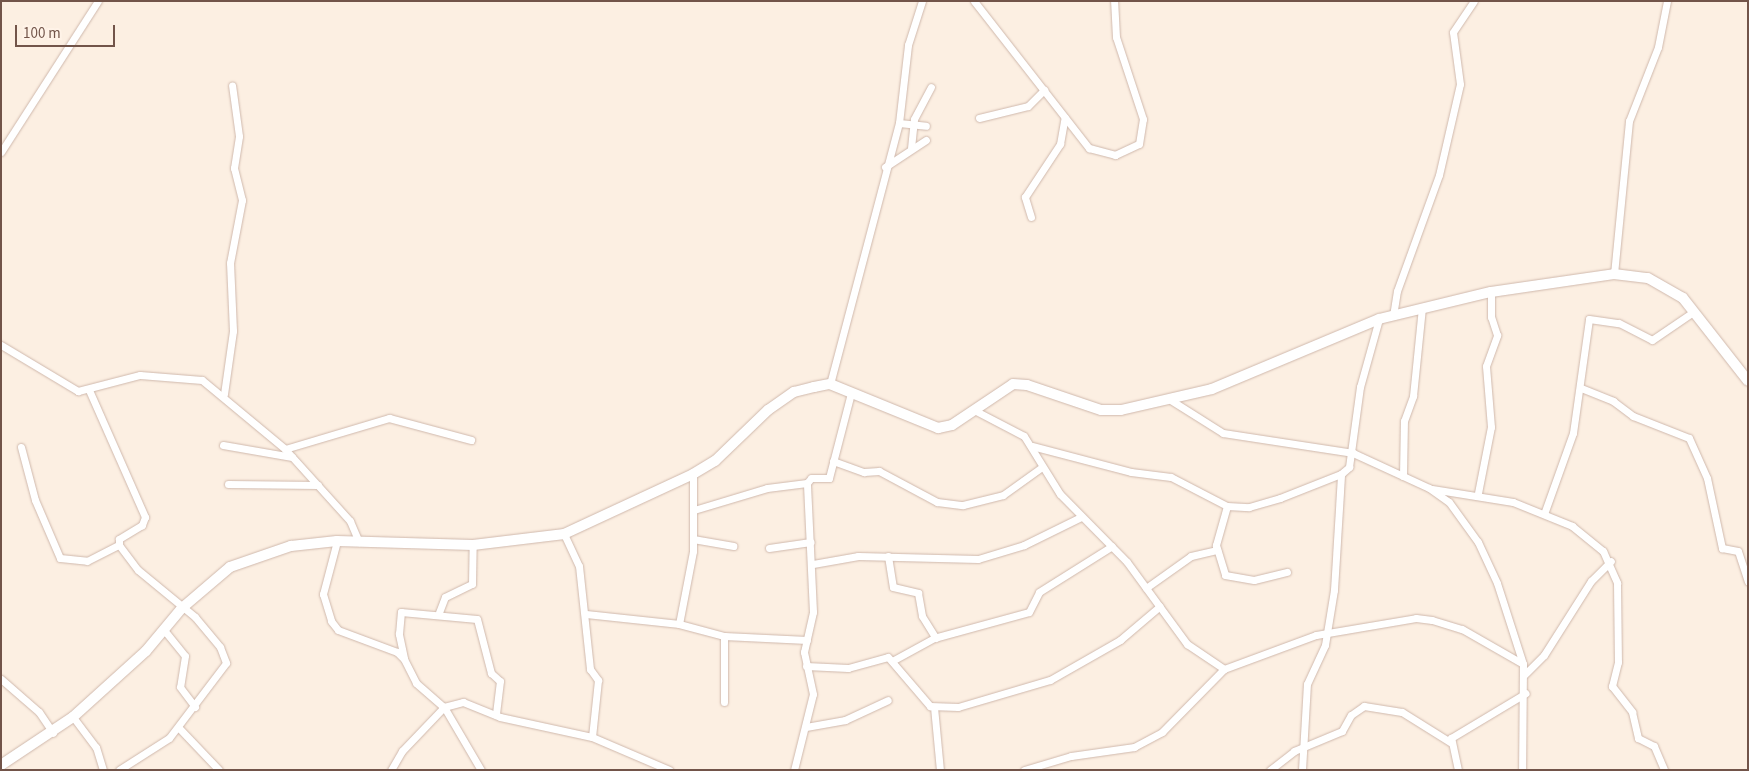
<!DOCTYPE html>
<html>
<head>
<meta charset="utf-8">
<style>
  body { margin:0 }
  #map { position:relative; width:1749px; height:771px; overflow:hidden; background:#fcefe2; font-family:"Source Sans 3",sans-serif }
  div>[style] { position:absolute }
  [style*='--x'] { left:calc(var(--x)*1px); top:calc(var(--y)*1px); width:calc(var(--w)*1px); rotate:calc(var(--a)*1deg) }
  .roads { filter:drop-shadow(0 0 1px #cfb8ac) drop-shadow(0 0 1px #cfb8ac) }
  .street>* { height:7px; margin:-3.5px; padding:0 3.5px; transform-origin:3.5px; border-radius:3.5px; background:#fff }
  .secondary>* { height:10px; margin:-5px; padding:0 5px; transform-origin:5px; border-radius:5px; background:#fff }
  span { translate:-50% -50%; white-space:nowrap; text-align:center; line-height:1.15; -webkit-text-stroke:4.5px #fff3e8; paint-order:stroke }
  .frame { position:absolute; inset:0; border:2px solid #725449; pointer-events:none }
  .scale { position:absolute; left:15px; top:25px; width:100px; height:22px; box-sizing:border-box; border:2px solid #725449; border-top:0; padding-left:6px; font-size:15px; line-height:18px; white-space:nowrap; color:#725449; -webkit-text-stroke:4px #fff3e8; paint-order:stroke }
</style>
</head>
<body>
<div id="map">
  <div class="roads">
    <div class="street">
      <div style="--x:974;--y:1;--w:187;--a:52"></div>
      <div style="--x:1089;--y:148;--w:27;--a:15"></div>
      <div style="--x:1115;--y:155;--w:26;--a:-25"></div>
      <div style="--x:1139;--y:144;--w:25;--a:-81"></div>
      <div style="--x:1143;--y:119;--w:86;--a:-108.2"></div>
      <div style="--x:1116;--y:37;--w:36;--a:-93"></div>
      <div style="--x:979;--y:118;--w:50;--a:-13.8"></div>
      <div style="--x:1028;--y:106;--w:23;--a:-45"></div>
      <div style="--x:899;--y:123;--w:27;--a:6"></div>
      <div style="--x:911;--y:148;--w:29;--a:-84"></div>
      <div style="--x:914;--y:119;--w:36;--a:-62"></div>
      <div style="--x:1;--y:152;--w:179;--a:-57.3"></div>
      <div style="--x:885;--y:167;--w:49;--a:-33.4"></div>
      <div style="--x:1031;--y:217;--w:21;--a:-107"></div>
      <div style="--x:1025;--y:197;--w:64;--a:-56.6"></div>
      <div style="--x:1060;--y:144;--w:27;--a:-80"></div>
      <div style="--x:1614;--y:274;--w:154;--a:-84.4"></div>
      <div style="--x:1629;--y:121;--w:79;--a:-68.6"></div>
      <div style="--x:1658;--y:47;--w:47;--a:-78.9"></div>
      <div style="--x:1393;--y:316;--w:25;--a:-81"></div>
      <div style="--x:1397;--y:291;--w:123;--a:-70.1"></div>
      <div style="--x:1439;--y:175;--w:93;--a:-77"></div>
      <div style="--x:1460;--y:84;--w:52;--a:-97.7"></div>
      <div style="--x:1453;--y:32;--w:37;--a:-56"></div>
      <div style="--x:1;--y:345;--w:90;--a:30.9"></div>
      <div style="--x:78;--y:391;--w:64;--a:-14.5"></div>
      <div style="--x:140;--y:375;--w:62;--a:4.6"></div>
      <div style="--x:202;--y:380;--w:108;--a:39.7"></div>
      <div style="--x:285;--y:449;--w:97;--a:47.9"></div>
      <div style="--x:350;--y:521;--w:23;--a:67"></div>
      <div style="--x:830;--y:384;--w:270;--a:-75.2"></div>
      <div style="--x:899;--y:123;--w:79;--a:-83.4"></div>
      <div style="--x:908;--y:45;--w:46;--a:-72.3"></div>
      <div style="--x:1581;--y:388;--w:35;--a:22"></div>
      <div style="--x:1613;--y:401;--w:25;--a:37"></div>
      <div style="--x:1633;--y:416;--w:60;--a:21.4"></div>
      <div style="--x:1689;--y:438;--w:44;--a:65.8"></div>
      <div style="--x:1707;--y:478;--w:72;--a:77.9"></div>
      <div style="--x:1722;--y:548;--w:16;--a:11"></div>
      <div style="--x:1738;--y:551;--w:32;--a:72"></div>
      <div style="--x:89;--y:390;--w:139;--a:66.2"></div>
      <div style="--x:145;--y:517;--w:9;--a:111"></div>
      <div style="--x:142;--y:525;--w:27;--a:149"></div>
      <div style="--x:119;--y:539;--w:6;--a:90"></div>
      <div style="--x:119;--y:545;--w:31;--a:53"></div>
      <div style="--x:138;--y:570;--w:74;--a:39.5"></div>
      <div style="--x:195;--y:617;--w:39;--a:50"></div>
      <div style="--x:220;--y:647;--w:17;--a:69"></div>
      <div style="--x:226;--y:663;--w:94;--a:127.2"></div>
      <div style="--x:169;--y:738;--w:59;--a:147.4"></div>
      <div style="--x:224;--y:394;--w:64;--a:-81.9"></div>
      <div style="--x:233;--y:331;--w:68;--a:-92.5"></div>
      <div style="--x:230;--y:263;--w:64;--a:-79.2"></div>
      <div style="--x:242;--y:200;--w:33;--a:-104"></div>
      <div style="--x:234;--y:168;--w:32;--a:-81"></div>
      <div style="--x:239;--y:136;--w:51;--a:-97.8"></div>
      <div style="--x:1169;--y:399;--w:64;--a:32.2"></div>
      <div style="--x:1223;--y:433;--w:132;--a:8.7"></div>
      <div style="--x:1353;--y:453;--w:84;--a:24.7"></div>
      <div style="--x:1429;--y:488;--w:24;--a:35"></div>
      <div style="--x:1449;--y:502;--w:49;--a:54.1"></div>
      <div style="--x:1478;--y:542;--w:45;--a:65.1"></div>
      <div style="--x:1497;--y:583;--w:85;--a:72.2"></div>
      <div style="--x:1523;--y:664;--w:106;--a:90.5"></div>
      <div style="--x:974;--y:410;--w:56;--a:27.5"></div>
      <div style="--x:1024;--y:436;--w:68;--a:58.2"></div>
      <div style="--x:1060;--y:494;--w:95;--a:45.4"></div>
      <div style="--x:1127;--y:562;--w:102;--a:53.8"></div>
      <div style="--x:1187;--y:644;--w:45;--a:34"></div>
      <div style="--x:223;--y:445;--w:70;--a:9.9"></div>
      <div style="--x:1032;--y:446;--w:102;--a:14.7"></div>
      <div style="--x:1131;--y:472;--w:40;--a:7.1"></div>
      <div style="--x:1171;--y:477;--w:63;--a:27.4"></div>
      <div style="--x:1227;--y:506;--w:22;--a:3"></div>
      <div style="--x:1249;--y:507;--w:32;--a:-16"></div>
      <div style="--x:1280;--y:498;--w:66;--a:-21.5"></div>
      <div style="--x:1341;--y:474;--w:11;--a:-41"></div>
      <div style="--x:1349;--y:467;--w:81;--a:-82.2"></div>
      <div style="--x:1360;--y:387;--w:71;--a:-74.4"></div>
      <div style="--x:21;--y:447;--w:55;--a:75.2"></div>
      <div style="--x:35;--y:500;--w:63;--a:66.7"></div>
      <div style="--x:60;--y:558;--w:27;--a:6"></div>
      <div style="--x:87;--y:561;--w:36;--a:-27"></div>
      <div style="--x:285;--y:449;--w:109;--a:-16.6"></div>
      <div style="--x:389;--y:418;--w:85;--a:15"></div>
      <div style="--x:833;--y:461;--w:33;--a:20"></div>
      <div style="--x:864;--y:472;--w:15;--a:-4"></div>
      <div style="--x:879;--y:471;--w:66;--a:28.1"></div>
      <div style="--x:937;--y:502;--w:26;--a:7"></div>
      <div style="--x:963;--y:505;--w:41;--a:-14"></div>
      <div style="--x:1003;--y:495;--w:48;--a:-35.7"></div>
      <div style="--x:1403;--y:476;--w:55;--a:-89"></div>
      <div style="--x:1404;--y:421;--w:27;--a:-70"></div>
      <div style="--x:1413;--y:396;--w:88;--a:-84.2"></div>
      <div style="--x:228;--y:484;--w:90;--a:0.6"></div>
      <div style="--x:1432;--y:489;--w:82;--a:9.1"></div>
      <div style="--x:1513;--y:502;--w:64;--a:22.1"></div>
      <div style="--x:1572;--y:526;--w:40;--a:39"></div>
      <div style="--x:1603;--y:551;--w:35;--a:66"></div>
      <div style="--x:1617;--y:583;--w:79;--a:89.3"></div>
      <div style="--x:1618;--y:662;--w:25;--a:104"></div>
      <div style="--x:1612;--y:686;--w:33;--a:52"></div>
      <div style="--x:1632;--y:712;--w:27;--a:77"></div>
      <div style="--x:1638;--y:738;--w:18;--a:27"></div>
      <div style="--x:1654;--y:746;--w:26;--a:67"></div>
      <div style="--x:1478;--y:493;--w:67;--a:-78.9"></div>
      <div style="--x:1491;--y:427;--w:61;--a:-94.7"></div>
      <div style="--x:1486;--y:366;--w:33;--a:-70"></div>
      <div style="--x:1497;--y:335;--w:19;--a:-108"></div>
      <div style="--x:1491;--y:317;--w:25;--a:-90"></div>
      <div style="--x:1227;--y:506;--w:41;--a:105.8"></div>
      <div style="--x:1216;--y:545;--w:31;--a:73"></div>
      <div style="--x:1225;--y:575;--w:29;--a:10"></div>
      <div style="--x:1254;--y:580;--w:34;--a:-14"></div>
      <div style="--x:694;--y:510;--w:76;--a:-16.8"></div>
      <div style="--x:767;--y:488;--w:40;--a:-7.1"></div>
      <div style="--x:1544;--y:514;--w:86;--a:-70.3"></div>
      <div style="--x:1573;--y:433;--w:115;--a:-82"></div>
      <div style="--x:1589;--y:319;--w:30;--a:8"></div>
      <div style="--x:1619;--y:323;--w:37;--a:27"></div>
      <div style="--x:1652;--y:340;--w:50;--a:-34.3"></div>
      <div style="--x:564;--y:534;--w:35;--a:65"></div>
      <div style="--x:579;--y:566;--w:104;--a:83.9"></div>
      <div style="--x:590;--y:669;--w:14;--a:54"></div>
      <div style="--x:598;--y:680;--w:57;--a:96"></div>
      <div style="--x:693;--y:539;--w:41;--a:9.9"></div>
      <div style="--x:337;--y:541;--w:55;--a:104.8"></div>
      <div style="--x:323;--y:594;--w:28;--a:73"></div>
      <div style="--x:331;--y:621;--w:11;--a:52"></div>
      <div style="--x:338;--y:630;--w:63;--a:20.4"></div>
      <div style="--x:397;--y:652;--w:10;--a:45"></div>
      <div style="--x:404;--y:659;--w:27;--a:63"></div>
      <div style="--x:416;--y:683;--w:37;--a:41"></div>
      <div style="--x:444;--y:707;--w:73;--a:59.6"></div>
      <div style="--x:769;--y:548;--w:42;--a:-8.1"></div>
      <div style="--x:888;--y:556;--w:31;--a:81"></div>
      <div style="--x:893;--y:587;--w:26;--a:13"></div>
      <div style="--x:918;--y:593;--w:23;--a:80"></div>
      <div style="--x:922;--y:616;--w:26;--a:58"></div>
      <div style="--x:813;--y:564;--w:46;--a:-10.1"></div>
      <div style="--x:858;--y:556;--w:120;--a:1.4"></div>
      <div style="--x:978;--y:559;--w:48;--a:-16.9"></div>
      <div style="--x:1024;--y:545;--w:64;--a:-26.2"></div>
      <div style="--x:1146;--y:588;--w:55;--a:-35.4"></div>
      <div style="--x:1191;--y:556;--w:27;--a:-13"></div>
      <div style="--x:586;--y:614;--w:94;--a:6.1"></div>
      <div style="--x:679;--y:624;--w:47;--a:14.9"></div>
      <div style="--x:724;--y:636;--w:83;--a:2.8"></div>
      <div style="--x:438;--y:615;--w:19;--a:-69"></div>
      <div style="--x:445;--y:597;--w:30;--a:-26"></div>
      <div style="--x:472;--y:584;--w:39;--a:-89"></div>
      <div style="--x:679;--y:624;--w:74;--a:-79.1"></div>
      <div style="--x:693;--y:551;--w:77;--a:-90"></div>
      <div style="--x:164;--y:630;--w:33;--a:51"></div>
      <div style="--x:185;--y:656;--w:31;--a:99"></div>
      <div style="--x:180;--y:687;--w:25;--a:53"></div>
      <div style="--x:404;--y:658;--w:25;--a:-102"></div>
      <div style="--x:399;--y:634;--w:22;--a:-85"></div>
      <div style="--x:401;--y:612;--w:76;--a:5.3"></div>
      <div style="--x:477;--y:619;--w:56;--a:75.5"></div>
      <div style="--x:491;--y:673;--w:12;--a:42"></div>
      <div style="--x:500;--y:681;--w:34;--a:97"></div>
      <div style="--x:892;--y:661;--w:48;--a:-28.7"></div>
      <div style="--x:934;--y:638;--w:98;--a:-15.3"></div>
      <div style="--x:1029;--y:612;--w:22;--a:-63"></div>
      <div style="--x:1039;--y:592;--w:86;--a:-32.2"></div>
      <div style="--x:806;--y:666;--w:42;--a:2.7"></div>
      <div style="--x:848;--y:668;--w:41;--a:-15.4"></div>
      <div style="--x:888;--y:657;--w:65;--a:49.4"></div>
      <div style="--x:930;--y:706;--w:28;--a:2"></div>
      <div style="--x:958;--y:707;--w:96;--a:-16.4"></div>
      <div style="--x:1050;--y:680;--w:81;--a:-29.7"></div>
      <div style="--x:1120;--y:640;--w:52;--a:-40.4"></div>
      <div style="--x:1524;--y:675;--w:28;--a:-45"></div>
      <div style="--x:1544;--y:655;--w:88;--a:-57.6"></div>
      <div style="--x:1591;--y:581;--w:28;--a:-45"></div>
      <div style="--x:1;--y:679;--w:50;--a:41"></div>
      <div style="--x:39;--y:712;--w:25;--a:56"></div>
      <div style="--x:724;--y:702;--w:66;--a:-90"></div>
      <div style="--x:934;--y:707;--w:63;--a:84.6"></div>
      <div style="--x:73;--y:717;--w:38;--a:53"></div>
      <div style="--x:96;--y:747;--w:24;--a:73"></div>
      <div style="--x:806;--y:727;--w:40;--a:-10"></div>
      <div style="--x:845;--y:720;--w:47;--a:-24.9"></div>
      <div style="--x:179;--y:728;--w:58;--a:46.4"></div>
      <div style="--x:391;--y:770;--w:22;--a:-60"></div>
      <div style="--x:402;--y:751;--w:61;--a:-46.3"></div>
      <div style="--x:444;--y:707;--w:20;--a:-15"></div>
      <div style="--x:463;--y:702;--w:40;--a:22"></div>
      <div style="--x:500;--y:717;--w:94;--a:12.3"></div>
      <div style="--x:592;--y:737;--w:84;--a:23.2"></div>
      <div style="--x:794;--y:770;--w:78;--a:-76"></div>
      <div style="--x:813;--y:694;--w:43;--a:-102.1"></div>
      <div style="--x:804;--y:652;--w:41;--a:-77.3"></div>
      <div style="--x:813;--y:612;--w:129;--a:-92.7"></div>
      <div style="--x:807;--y:483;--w:6;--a:-51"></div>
      <div style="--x:811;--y:478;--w:18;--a:0"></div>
      <div style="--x:829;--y:478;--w:88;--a:-75.5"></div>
      <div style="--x:1024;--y:770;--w:49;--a:-16.6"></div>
      <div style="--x:1071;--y:756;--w:64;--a:-8.1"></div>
      <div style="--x:1134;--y:747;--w:32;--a:-28"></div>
      <div style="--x:1162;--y:732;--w:88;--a:-45.5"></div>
      <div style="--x:1224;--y:669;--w:98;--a:-20.3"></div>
      <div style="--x:1316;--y:635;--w:101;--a:-9.6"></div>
      <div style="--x:1416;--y:618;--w:16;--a:7"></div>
      <div style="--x:1432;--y:620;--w:31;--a:17"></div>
      <div style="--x:1462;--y:629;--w:70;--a:29.8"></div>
      <div style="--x:1270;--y:770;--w:31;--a:-38"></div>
      <div style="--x:1294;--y:751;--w:52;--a:-22.6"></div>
      <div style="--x:1342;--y:731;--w:18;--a:-61"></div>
      <div style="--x:1351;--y:715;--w:16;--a:-35"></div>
      <div style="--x:1364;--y:706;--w:38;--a:9"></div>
      <div style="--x:1402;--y:712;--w:57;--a:32"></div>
      <div style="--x:1302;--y:770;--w:86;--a:-86.7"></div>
      <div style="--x:1307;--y:684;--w:43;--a:-65.2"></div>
      <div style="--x:1325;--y:645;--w:56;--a:-80.7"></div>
      <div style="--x:1334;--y:590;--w:116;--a:-86.5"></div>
      <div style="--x:1458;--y:770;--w:33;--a:-102"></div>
      <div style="--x:1451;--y:738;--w:87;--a:-31"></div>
    </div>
    <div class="secondary">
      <div style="--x:1;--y:765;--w:87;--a:-33.7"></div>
      <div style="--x:73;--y:717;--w:98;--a:-42.1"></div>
      <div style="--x:146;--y:651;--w:56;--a:-50.1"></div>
      <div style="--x:182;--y:608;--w:63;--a:-40.5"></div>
      <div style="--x:230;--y:567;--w:65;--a:-19"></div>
      <div style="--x:291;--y:546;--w:46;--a:-6.2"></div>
      <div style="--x:337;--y:541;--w:136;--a:1.7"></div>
      <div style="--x:473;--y:545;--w:92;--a:-6.9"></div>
      <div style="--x:564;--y:534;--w:142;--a:-24.9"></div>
      <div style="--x:693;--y:474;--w:26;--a:-31"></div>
      <div style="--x:715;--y:461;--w:74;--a:-43.9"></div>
      <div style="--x:768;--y:410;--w:32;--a:-35"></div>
      <div style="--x:794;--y:392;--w:21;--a:-14"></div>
      <div style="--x:814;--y:387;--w:16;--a:-11"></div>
      <div style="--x:830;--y:384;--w:117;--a:22.2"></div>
      <div style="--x:938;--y:428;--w:14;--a:-12"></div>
      <div style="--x:952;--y:425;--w:73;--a:-33.9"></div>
      <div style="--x:1013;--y:384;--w:14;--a:4"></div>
      <div style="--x:1027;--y:385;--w:78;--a:18.7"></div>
      <div style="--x:1101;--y:410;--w:20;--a:0"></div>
      <div style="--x:1121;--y:410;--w:93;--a:-13"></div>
      <div style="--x:1212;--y:389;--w:181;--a:-22.7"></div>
      <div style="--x:1379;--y:319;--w:115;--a:-13.6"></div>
      <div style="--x:1491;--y:292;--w:124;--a:-8.3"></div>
      <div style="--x:1614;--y:274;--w:34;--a:7"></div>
      <div style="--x:1648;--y:278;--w:40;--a:29.7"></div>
      <div style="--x:1683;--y:298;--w:105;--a:51.9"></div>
    </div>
  </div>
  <div class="frame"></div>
  <div class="scale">100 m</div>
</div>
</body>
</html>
